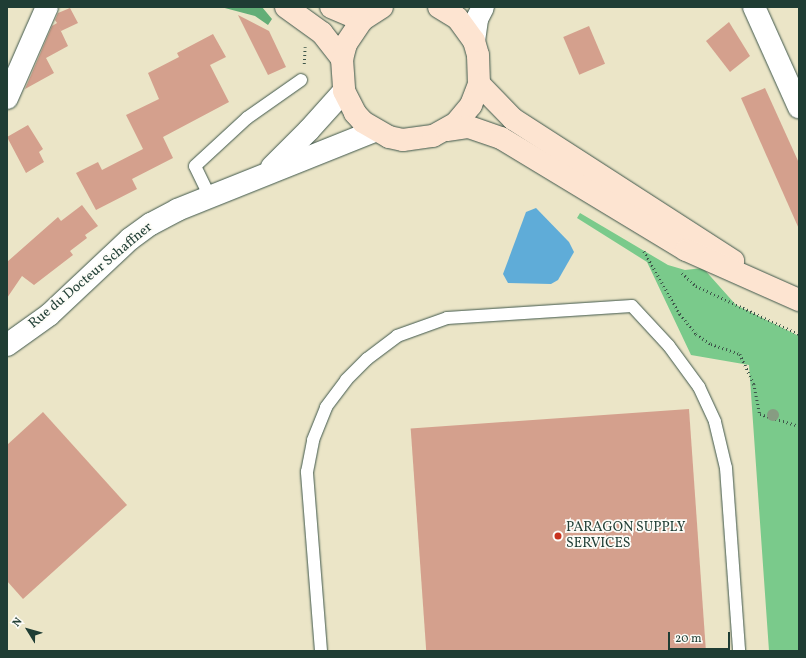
<!DOCTYPE html>
<html>
<head>
<meta charset="utf-8">
<style>
  body { margin:0 }
  #map { position:relative; width:806px; height:658px; overflow:hidden; background:#ebe5c7; font-family:Vollkorn,serif }
  div>[style] { position:absolute }
  [style*='--x'] { left:calc(var(--x)*1px); top:calc(var(--y)*1px); width:calc(var(--w)*1px); rotate:calc(var(--a)*1deg) }
  .green>* { inset:0; background:#7aca8b }
  .forest>* { inset:0; background:#63ae77 }
  .water>* { inset:0; background:#5facd8 }
  .building>* { inset:0; background:#d4a08d; transform-origin:0 0 }
  .path>* { height:2.5px; margin-top:-1.25px; transform-origin:0; background:repeating-linear-gradient(90deg,#3e564a 0 1px,transparent 0 4px) }
  .roads { filter:drop-shadow(0 0 1px #3e564a) drop-shadow(0 0 1px #3e564a) }
  .service>* { height:12px; margin:-6px; padding:0 6px; transform-origin:6px; border-radius:6px; background:#fff }
  .minor>* { height:22px; margin:-11px; padding:0 11px; transform-origin:11px; border-radius:11px; background:#fff }
  .tertiary>* { height:22px; margin:-11px; padding:0 11px; transform-origin:11px; border-radius:11px; background:#fff }
  .secondary>* { height:22px; margin:-11px; padding:0 11px; transform-origin:11px; border-radius:11px; background:#fde4d1 }
  .trees>* { width:12px; height:12px; margin:-6px; border-radius:50%; background:#879c82 }
  .dots>* { width:11px; height:11px; translate:-50% -50%; box-sizing:border-box; border:2px solid #fdfcf7; border-radius:50% }
  span { translate:-50% -50%; white-space:nowrap; text-align:center; line-height:1.15; -webkit-text-stroke:3.5px #fdfcf7; paint-order:stroke }
  .street-label { font-size:14px; color:#1f3d34 }
  .poi-label { font-size:14px; color:#1f3d34 }
  .left { translate:0 -50%; text-align:left }
  .frame { position:absolute; inset:0; border:8px solid #1f3d34; pointer-events:none }
  .north { position:absolute; left:8px; top:610px; width:40px; height:40px; -webkit-text-stroke:3px #fdfcf7; paint-order:stroke; rotate:307deg; font-size:11px; font-weight:700; line-height:16px; text-align:center; color:#1f3d34 }
  .north::after { content:''; display:block; margin:auto; width:14px; height:18px; background:#1f3d34; clip-path:polygon(50% 0,100% 100%,50% 72%,0 100%) }
  .scale { position:absolute; left:668px; top:632px; width:62px; height:18px; box-sizing:border-box; border:2px solid #1f3d34; border-top:0; padding-left:5px; font-size:12px; line-height:14px; white-space:nowrap; color:#1f3d34; -webkit-text-stroke:3px #fdfcf7; paint-order:stroke }
</style>
</head>
<body>
<div id="map">
  <div class="green">
    <div style="clip-path:polygon(580px 213px,668px 265px,685px 270px,703px 268px,736px 305px,799px 336px,799px 651px,769px 651px,749px 365px,691px 355px,647px 262px,577px 218px)"></div>
  </div>
  <div class="forest">
    <div style="clip-path:polygon(221px 7px,262px 7px,272px 19px,268px 25px,255px 16px)"></div>
  </div>
  <div class="water">
    <div style="clip-path:polygon(536px 208px,569px 242px,574px 252px,558px 280px,551px 284px,508px 283px,503px 274px,526px 212px)"></div>
  </div>
  <div class="building">
    <div style="clip-path:polygon(70px 8px,78px 23px,61px 31px,59px 27px,68px 46px,46px 58px,54px 73px,25px 89px,52px 26px,57px 23px,55px 20px,58px 13px)"></div>
    <div style="clip-path:polygon(238px 15px,269px 31px,286px 67px,268px 75px)"></div>
    <div style="clip-path:polygon(729px 22px,750px 56px,730px 72px,706px 41px)"></div>
    <div style="left:589px;top:26px;width:41px;height:28px;rotate:67deg"></div>
    <div style="clip-path:polygon(213px 34px,226px 57px,210px 65px,229px 102px,163px 137px,173px 158px,132px 179px,137px 189px,96px 210px,76px 173px,98px 162px,102px 170px,143px 149px,126px 115px,159px 99px,148px 73px,179px 57px,177px 53px)"></div>
    <div style="clip-path:polygon(765px 88px,799px 163px,799px 229px,741px 98px)"></div>
    <div style="clip-path:polygon(28px 125px,43px 149px,39px 152px,44px 162px,26px 173px,7px 137px)"></div>
    <div style="clip-path:polygon(82px 205px,98px 226px,85px 235px,87px 238px,70px 251px,73px 255px,34px 285px,22px 276px,7px 298px,7px 262px,58px 217px,61px 221px)"></div>
    <div style="left:689px;top:409px;width:243px;height:279px;rotate:86deg"></div>
    <div style="clip-path:polygon(43px 412px,127px 505px,23px 599px,7px 581px,7px 445px)"></div>
  </div>
  <div class="path">
    <div style="--x:304;--y:64;--w:17;--a:-87"></div>
    <div style="--x:644;--y:251;--w:73;--a:60.3"></div>
    <div style="--x:680;--y:314;--w:26;--a:51"></div>
    <div style="--x:696;--y:334;--w:18;--a:34"></div>
    <div style="--x:711;--y:344;--w:31;--a:19"></div>
    <div style="--x:740;--y:354;--w:33;--a:65"></div>
    <div style="--x:754;--y:384;--w:31;--a:79"></div>
    <div style="--x:760;--y:414;--w:41;--a:17.1"></div>
    <div style="--x:682;--y:273;--w:19;--a:43"></div>
    <div style="--x:696;--y:286;--w:114;--a:25"></div>
  </div>
  <div class="roads">
    <div class="service">
      <div style="--x:210;--y:197;--w:34;--a:-116"></div>
      <div style="--x:195;--y:166;--w:71;--a:-42.7"></div>
      <div style="--x:247;--y:118;--w:66;--a:-35.1"></div>
      <div style="--x:321;--y:651;--w:180;--a:-94.5"></div>
      <div style="--x:307;--y:472;--w:33;--a:-79"></div>
      <div style="--x:313;--y:440;--w:35;--a:-68"></div>
      <div style="--x:326;--y:407;--w:34;--a:-53"></div>
      <div style="--x:346;--y:380;--w:30;--a:-45"></div>
      <div style="--x:367;--y:359;--w:38;--a:-37"></div>
      <div style="--x:397;--y:336;--w:53;--a:-19.8"></div>
      <div style="--x:447;--y:318;--w:185;--a:-3.7"></div>
      <div style="--x:632;--y:306;--w:54;--a:47.2"></div>
      <div style="--x:669;--y:346;--w:51;--a:53.8"></div>
      <div style="--x:699;--y:387;--w:38;--a:65"></div>
      <div style="--x:715;--y:422;--w:47;--a:76.6"></div>
      <div style="--x:726;--y:468;--w:183;--a:85.9"></div>
    </div>
    <div class="minor">
      <div style="--x:754;--y:7;--w:110;--a:65.8"></div>
      <div style="--x:474;--y:41;--w:22;--a:-82"></div>
      <div style="--x:477;--y:19;--w:13;--a:-63"></div>
      <div style="--x:7;--y:98;--w:99;--a:-66.3"></div>
    </div>
    <div class="tertiary">
      <div style="--x:272;--y:167;--w:52;--a:-45"></div>
      <div style="--x:309;--y:130;--w:52;--a:-48.1"></div>
      <div style="--x:7;--y:345;--w:52;--a:-35.5"></div>
      <div style="--x:49;--y:315;--w:111;--a:-43.2"></div>
      <div style="--x:130;--y:239;--w:26;--a:-36"></div>
      <div style="--x:151;--y:224;--w:30;--a:-28"></div>
      <div style="--x:177;--y:210;--w:213;--a:-21.8"></div>
    </div>
    <div class="secondary">
      <div style="--x:286;--y:7;--w:44;--a:35.8"></div>
      <div style="--x:322;--y:33;--w:33;--a:52"></div>
      <div style="--x:331;--y:7;--w:34;--a:23"></div>
      <div style="--x:382;--y:7;--w:24;--a:147"></div>
      <div style="--x:362;--y:20;--w:29;--a:124"></div>
      <div style="--x:346;--y:44;--w:16;--a:105"></div>
      <div style="--x:342;--y:59;--w:32;--a:86"></div>
      <div style="--x:344;--y:91;--w:25;--a:63"></div>
      <div style="--x:355;--y:113;--w:12;--a:48"></div>
      <div style="--x:363;--y:122;--w:30;--a:30"></div>
      <div style="--x:389;--y:137;--w:14;--a:12"></div>
      <div style="--x:403;--y:140;--w:30;--a:-8"></div>
      <div style="--x:433;--y:136;--w:26;--a:-29"></div>
      <div style="--x:456;--y:123;--w:23;--a:-50"></div>
      <div style="--x:471;--y:105;--w:22;--a:-69"></div>
      <div style="--x:479;--y:84;--w:29;--a:-92"></div>
      <div style="--x:478;--y:55;--w:15;--a:-106"></div>
      <div style="--x:474;--y:41;--w:29;--a:-126"></div>
      <div style="--x:457;--y:18;--w:21;--a:-149"></div>
      <div style="--x:479;--y:84;--w:49;--a:45.8"></div>
      <div style="--x:513;--y:119;--w:262;--a:32.8"></div>
      <div style="--x:447;--y:130;--w:22;--a:-8"></div>
      <div style="--x:469;--y:127;--w:34;--a:19"></div>
      <div style="--x:501;--y:138;--w:216;--a:31.2"></div>
      <div style="--x:686;--y:250;--w:124;--a:23.9"></div>
    </div>
  </div>
  <div class="trees">
    <div style="left:773px;top:415px"></div>
  </div>
  <div class="dots">
    <div style="left:558px;top:536px;background:#c8321e"></div>
  </div>
  <div class="street-label">
    <span style="left:91px;top:276px;rotate:-40deg">Rue du Docteur Schaffner</span>
  </div>
  <div class="poi-label">
    <span class="left" style="left:566px;top:536px">PARAGON SUPPLY<br>SERVICES</span>
  </div>
  <div class="frame"></div>
  <div class="north">N</div>
  <div class="scale">20 m</div>
</div>
</body>
</html>
